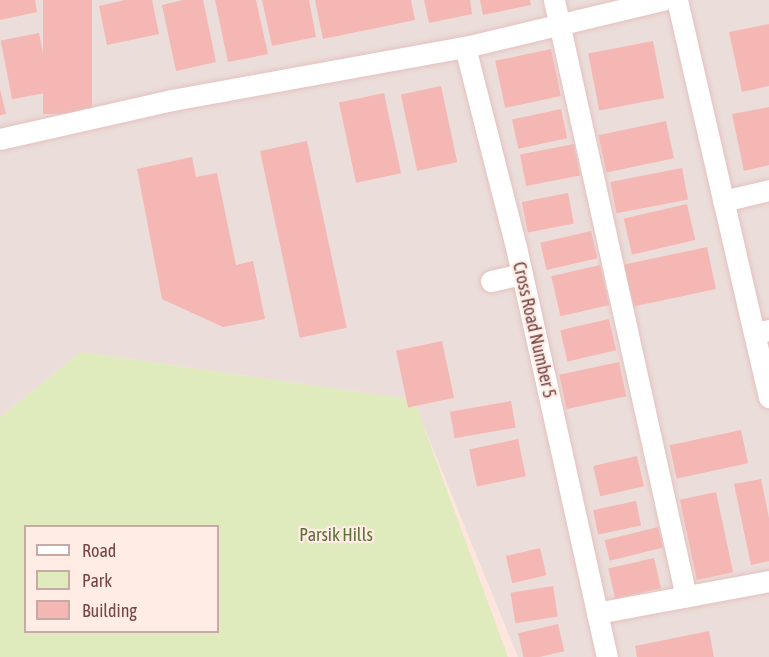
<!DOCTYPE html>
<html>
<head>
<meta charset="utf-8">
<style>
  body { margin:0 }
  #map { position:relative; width:769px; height:657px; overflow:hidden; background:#fee6de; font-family:"Asap Condensed",sans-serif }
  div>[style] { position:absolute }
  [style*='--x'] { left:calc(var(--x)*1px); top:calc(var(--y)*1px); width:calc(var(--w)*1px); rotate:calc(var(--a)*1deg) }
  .industrial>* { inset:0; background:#ebddda }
  .green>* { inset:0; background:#dfebbc }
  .building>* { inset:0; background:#f5b7b4; transform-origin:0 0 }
  .roads { filter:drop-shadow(0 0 2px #e4c1bd) drop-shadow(0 0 2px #e4c1bd) }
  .minor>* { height:21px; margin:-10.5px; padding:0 10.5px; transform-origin:10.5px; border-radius:10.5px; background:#fff }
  span { translate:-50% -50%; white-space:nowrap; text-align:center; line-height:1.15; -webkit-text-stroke:4.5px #ffece5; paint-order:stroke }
  .street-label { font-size:18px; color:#744545 }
  .park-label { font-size:18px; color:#5b6f37 }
  .legend { position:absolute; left:24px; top:525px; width:195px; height:108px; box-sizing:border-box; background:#ffece5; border:2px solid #c7a9a5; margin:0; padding:8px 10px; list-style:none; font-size:18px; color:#744545 }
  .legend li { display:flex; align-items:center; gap:12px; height:30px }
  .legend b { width:30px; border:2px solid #c7a9a5 }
</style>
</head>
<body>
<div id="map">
  <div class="industrial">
    <div style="clip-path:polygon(0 0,769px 0,769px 657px,518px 657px,413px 400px,81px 352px,0 417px)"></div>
  </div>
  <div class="green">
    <div style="clip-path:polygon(evenodd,81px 352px,414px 400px,508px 657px,0 657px,0 417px,81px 352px,26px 526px,218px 526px,218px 632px,26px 632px,26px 526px)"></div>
  </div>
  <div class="building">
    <div style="clip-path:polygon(0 0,35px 0,37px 12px,0 20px)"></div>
    <div style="left:43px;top:0;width:49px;height:114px"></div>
    <div style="clip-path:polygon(125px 0,152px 0,159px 34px,107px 45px,99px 6px)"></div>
    <div style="clip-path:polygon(183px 0,203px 0,216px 62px,176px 71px,162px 5px)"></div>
    <div style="clip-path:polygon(215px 0,256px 0,268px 54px,228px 62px)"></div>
    <div style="clip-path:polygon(262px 0,309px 0,316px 37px,272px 46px)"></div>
    <div style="clip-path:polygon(315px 0,411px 0,415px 20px,323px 39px)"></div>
    <div style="clip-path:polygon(424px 0,470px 0,472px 14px,429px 23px)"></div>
    <div style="clip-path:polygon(480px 0,530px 0,531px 5px,483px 15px)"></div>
    <div style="clip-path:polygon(769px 24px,769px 86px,742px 92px,729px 32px)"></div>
    <div style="left:39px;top:33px;width:60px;height:39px;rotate:79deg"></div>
    <div style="left:653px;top:41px;width:58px;height:66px;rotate:79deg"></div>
    <div style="left:551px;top:49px;width:48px;height:57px;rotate:78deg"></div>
    <div style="left:441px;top:86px;width:78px;height:41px;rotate:78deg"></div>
    <div style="clip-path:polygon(0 89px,6px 114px,0 115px)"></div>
    <div style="left:384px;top:93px;width:82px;height:46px;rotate:78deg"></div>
    <div style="clip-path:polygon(769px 107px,769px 165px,744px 171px,732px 114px)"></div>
    <div style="left:561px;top:109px;width:30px;height:50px;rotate:78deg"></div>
    <div style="left:666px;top:121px;width:38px;height:69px;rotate:78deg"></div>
    <div style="left:307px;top:141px;width:191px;height:48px;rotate:78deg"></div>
    <div style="left:574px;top:144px;width:32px;height:55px;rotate:79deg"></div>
    <div style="clip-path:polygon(192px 157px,196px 177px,217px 173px,236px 265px,253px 261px,265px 319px,223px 327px,162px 299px,137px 169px)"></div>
    <div style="left:682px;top:168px;width:32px;height:73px;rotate:79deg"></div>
    <div style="left:568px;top:193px;width:31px;height:47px;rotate:79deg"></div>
    <div style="left:687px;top:204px;width:37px;height:65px;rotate:77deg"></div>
    <div style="left:591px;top:231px;width:28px;height:52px;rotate:77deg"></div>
    <div style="left:707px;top:247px;width:43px;height:88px;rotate:78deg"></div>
    <div style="left:600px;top:265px;width:41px;height:50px;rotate:77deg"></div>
    <div style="left:609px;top:319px;width:32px;height:50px;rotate:77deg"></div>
    <div style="left:442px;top:341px;width:58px;height:47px;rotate:78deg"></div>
    <div style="left:619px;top:362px;width:35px;height:61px;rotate:78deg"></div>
    <div style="left:511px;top:401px;width:27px;height:62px;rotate:80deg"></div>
    <div style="left:741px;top:430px;width:34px;height:73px;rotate:78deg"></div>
    <div style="left:518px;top:439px;width:38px;height:50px;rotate:78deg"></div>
    <div style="left:637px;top:456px;width:31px;height:45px;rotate:77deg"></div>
    <div style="clip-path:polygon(761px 479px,769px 518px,769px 561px,751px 565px,734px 484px)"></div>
    <div style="left:716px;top:492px;width:82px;height:37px;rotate:78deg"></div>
    <div style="left:636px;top:501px;width:25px;height:44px;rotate:78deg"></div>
    <div style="left:658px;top:527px;width:21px;height:55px;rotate:76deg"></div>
    <div style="left:540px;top:548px;width:28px;height:35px;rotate:77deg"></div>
    <div style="left:654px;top:558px;width:31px;height:47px;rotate:77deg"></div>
    <div style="left:553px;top:586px;width:31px;height:43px;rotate:81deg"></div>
    <div style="left:558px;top:624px;width:28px;height:41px;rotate:77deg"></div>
    <div style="clip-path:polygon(709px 631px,714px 657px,637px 657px,635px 646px)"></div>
  </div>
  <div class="roads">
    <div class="minor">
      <div style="--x:554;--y:0;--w:611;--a:77.53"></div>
      <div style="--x:677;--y:0;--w:342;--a:77"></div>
      <div style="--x:465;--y:47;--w:206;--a:75.7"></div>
      <div style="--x:516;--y:247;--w:375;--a:77.5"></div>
      <div style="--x:0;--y:139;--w:176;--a:-12.8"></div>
      <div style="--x:172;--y:100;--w:298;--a:-10.3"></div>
      <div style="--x:465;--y:47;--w:204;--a:-13.4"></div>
      <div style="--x:723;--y:201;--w:47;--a:-13.4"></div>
      <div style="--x:491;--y:281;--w:32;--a:-13"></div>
      <div style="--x:769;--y:330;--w:15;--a:169"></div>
      <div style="--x:754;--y:333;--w:66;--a:76.8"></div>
      <div style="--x:607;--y:657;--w:45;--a:-102.8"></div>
      <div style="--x:597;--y:613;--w:175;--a:-10.5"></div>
    </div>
  </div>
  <div class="street-label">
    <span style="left:534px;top:330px;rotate:77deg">Cross Road Number 5</span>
  </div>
  <div class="park-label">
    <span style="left:336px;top:535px">Parsik Hills</span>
  </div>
  <ul class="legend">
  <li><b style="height:8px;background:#fff"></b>Road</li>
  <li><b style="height:16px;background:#dfebbc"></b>Park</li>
  <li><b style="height:16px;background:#f5b7b4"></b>Building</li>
  </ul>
</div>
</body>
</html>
